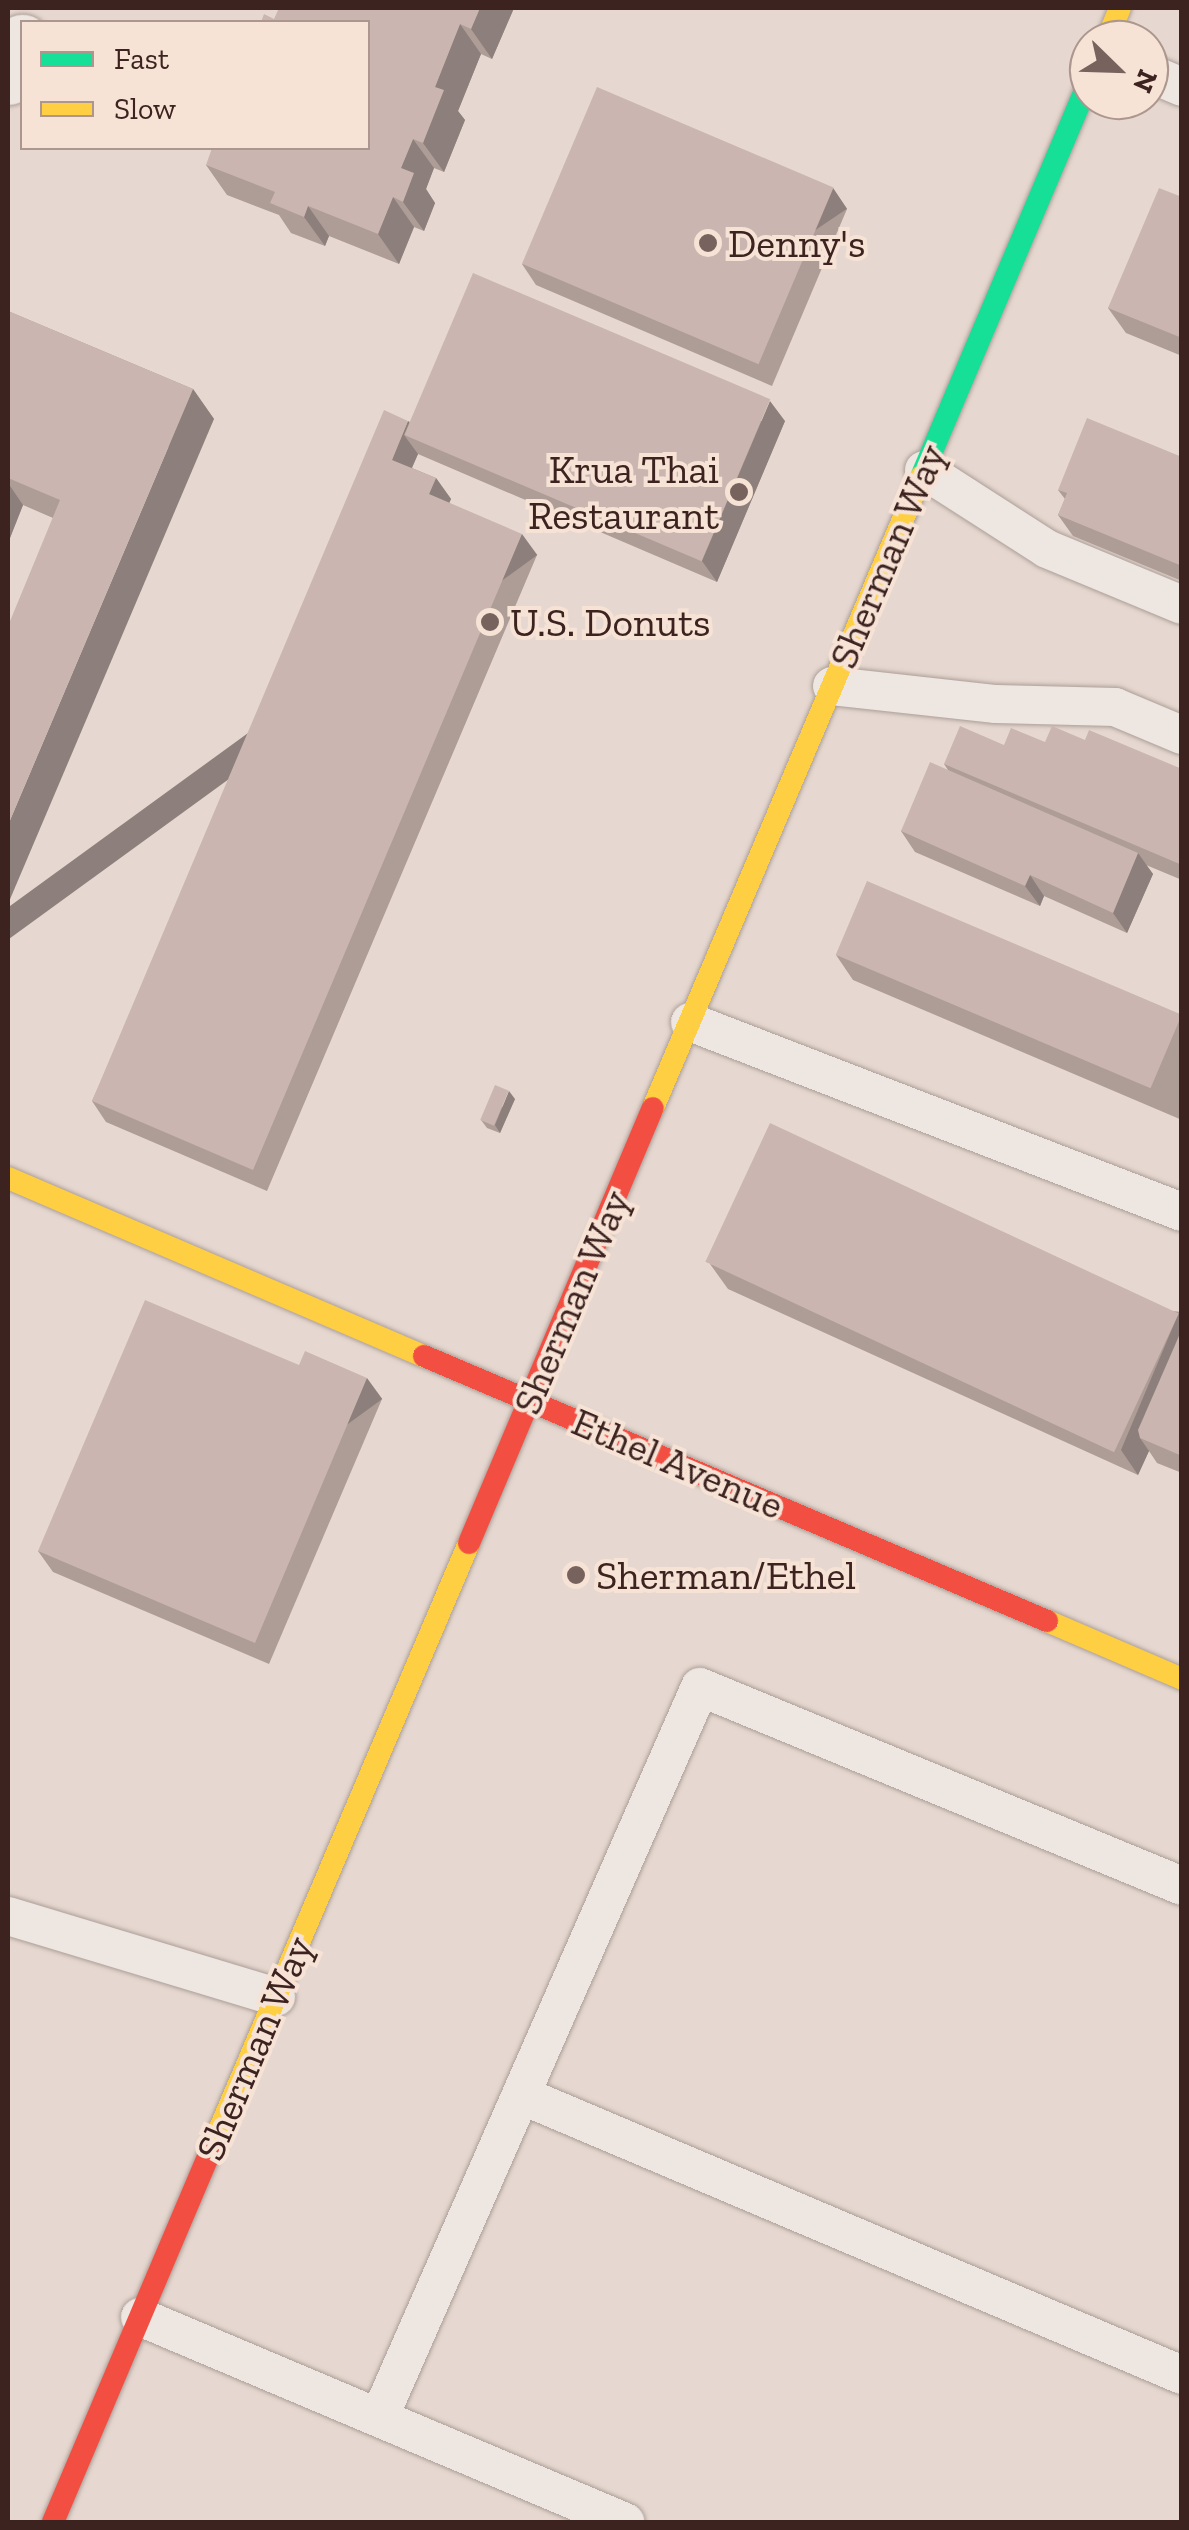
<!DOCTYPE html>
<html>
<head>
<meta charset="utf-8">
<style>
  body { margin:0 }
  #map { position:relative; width:1189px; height:2530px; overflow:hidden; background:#e6d8d0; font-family:"Zilla Slab",serif }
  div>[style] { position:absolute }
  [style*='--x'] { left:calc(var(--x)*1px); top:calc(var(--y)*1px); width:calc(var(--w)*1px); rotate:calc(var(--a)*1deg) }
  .roads { filter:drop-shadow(0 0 2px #ac9e98) drop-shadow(0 0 2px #ac9e98) }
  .lane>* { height:38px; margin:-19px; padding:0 19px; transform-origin:19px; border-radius:19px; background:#eee6e1 }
  .street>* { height:55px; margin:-27.5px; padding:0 27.5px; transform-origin:27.5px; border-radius:27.5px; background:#eee6e1 }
  .fast>* { height:22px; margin:-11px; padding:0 11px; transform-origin:11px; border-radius:11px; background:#16e098 }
  .slow>* { height:22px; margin:-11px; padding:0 11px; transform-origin:11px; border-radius:11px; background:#ffcf43 }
  .jam>* { height:22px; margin:-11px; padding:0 11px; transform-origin:11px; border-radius:11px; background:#f24e42 }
  .wall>* { inset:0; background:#ae9c97 }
  .shaded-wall>* { inset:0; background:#8d7f7b; transform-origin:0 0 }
  .building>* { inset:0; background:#cab5b0; transform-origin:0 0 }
  .dots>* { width:28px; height:28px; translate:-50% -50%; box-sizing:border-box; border:5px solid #f7e2d6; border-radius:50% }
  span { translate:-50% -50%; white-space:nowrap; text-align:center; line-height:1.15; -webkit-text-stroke:8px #f7e2d6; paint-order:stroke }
  .poi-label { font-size:40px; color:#3c231f }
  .left { translate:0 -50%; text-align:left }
  .right { translate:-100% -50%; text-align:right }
  .street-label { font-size:40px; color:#3c231f }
  .frame { position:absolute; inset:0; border:10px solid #3c231f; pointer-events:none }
  .legend { position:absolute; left:20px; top:20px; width:350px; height:130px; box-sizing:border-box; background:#f7e2d6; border:2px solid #ac968d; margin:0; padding:12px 18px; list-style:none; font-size:30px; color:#3c231f }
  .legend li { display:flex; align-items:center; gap:20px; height:50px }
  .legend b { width:50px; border:2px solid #ac968d }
  .north { position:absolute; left:1069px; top:20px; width:100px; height:100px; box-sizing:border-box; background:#f7e2d6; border:2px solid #ac968d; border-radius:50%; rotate:113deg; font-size:28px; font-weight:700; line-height:40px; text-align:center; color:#3c231f }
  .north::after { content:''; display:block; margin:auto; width:35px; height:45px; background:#78625d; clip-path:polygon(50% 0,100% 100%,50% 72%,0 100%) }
</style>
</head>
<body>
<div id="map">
  <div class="roads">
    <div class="lane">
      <div style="--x:1149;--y:73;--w:36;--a:23"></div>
      <div style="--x:924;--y:470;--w:146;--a:32.7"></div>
      <div style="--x:1047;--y:549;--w:146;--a:22.5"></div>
      <div style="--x:832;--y:686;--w:165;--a:6.3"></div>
      <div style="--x:996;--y:704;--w:119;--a:1.4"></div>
      <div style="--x:1115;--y:707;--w:73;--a:22.7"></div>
      <div style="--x:690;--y:1022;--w:527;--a:21.12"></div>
      <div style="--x:8;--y:1916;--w:280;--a:16.8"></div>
      <div style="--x:521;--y:2095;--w:718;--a:22.96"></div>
      <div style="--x:140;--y:2317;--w:527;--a:22.91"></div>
      <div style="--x:379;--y:2418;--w:798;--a:-66.29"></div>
      <div style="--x:700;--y:1687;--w:521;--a:22.43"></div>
    </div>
    <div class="street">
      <div style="--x:8;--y:77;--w:38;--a:-68"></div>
    </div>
    <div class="fast">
      <div style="--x:921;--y:477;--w:429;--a:-67"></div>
    </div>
    <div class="slow">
      <div style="--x:1107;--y:40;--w:35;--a:-68"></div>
      <div style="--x:653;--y:1108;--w:686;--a:-66.99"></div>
      <div style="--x:8;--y:1178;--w:452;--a:23.2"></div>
      <div style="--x:1047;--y:1621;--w:147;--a:23.2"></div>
      <div style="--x:209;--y:2154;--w:664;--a:-66.95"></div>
    </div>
    <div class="jam">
      <div style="--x:424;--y:1356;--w:677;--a:23.04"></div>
      <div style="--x:469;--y:1543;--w:472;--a:-67.1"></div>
      <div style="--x:53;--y:2522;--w:400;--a:-67"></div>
    </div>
  </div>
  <div class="wall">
    <div style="clip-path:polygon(514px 8px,492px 59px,481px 54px,458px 111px,465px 120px,444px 172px,434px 168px,426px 189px,435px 203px,424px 231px,414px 227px,399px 264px,329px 236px,325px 246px,291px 233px,279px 215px,227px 195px,206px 165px,368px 148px,274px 19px)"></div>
    <div style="clip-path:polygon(833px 188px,847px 209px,772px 386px,536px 285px,522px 264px)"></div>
    <div style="clip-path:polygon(1182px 197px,1182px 356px,1126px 333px,1108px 308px)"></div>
    <div style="clip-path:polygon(8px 311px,193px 389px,214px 419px,53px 518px,23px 505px,8px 543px)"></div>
    <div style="clip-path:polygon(408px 421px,410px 422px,785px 421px,717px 582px,418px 454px,412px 468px,436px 478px,451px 499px,449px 503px,537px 555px,267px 1191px,106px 1122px,92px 1101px)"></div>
    <div style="clip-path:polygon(1182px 457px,1182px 581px,1073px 536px,1058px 515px,1065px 499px,1058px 490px)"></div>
    <div style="clip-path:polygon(1085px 740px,1182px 769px,1182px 880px,1146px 865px,1153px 874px,1127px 933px,1044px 896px,1040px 906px,915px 852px,901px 831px,948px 770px,944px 764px,1004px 745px)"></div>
    <div style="clip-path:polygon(836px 955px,1182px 1015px,1182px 1120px,853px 980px)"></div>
    <div style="clip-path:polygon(515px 1099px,500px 1133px,487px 1128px,481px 1120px)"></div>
    <div style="clip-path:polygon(710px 1264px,1182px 1312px,1182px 1473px,1157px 1463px,1149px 1451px,1138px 1475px,728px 1289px)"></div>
    <div style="clip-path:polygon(382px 1399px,269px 1664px,53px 1572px,38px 1551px)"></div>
  </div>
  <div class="shaded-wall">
    <div style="clip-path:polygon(480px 8px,514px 8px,492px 59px,471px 29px)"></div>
    <div style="clip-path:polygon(460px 24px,481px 54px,458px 111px,465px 120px,444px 172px,423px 143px,435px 87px)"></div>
    <div style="clip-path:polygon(413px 139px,434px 168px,426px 189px,435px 203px,424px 231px,403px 202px,401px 168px)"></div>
    <div style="left:833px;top:188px;width:25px;height:192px;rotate:56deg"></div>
    <div style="clip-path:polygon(393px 197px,414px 227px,399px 264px,378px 234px)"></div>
    <div style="clip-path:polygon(308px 206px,329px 236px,325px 246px,304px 217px)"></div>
    <div style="clip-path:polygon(193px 389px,214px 419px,8px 904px,8px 825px)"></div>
    <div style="clip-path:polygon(770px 401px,785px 421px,717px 582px,702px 561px)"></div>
    <div style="clip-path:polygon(408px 421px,423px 441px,404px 435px,418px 454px,406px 481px,392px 460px)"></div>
    <div style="clip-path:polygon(436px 478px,451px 499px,444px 515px,429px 494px)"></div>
    <div style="clip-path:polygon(8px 483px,23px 505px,8px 543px)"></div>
    <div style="left:522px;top:534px;width:26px;height:691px;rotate:54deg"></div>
    <div style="clip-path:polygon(1138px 853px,1153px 874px,1127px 933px,1113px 913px)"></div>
    <div style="clip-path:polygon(1030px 875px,1044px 896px,1040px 906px,1025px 886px)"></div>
    <div style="clip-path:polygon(509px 1091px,515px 1099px,500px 1133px,495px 1125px)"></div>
    <div style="clip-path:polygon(1180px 1310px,1182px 1374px,1140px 1438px,1149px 1451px,1138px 1475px,1121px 1450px)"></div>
    <div style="left:367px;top:1378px;width:26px;height:288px;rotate:54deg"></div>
  </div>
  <div class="building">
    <div style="clip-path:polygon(279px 8px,480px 8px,471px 29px,460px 24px,435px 87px,444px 90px,423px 143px,413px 139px,401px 168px,414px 173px,403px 202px,393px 197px,378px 234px,308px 206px,304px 217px,270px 203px,275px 192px,206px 165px,212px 148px,368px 148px,368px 22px,261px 22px,264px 14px,274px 19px)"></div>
    <div style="left:597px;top:87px;width:257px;height:192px;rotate:23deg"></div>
    <div style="clip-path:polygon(1159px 188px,1182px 197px,1182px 338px,1108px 308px)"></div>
    <div style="left:473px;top:273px;width:323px;height:176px;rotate:23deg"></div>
    <div style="clip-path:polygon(8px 311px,193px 389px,8px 825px,8px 626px,60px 500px,8px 478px)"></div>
    <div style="clip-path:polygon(384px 410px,408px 421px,392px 460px,436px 478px,429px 494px,522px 534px,253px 1170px,92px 1101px)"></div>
    <div style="clip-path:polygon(1087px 418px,1182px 457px,1182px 566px,1058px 515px,1067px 493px,1058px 490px)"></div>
    <div style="clip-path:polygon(960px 726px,1004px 745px,1011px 728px,1045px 742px,1052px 726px,1085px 740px,1089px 730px,1182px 769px,1182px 865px,944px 764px)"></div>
    <div style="clip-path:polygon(930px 762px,1138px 853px,1113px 913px,1030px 875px,1025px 886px,901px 831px)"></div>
    <div style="left:867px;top:881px;width:342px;height:80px;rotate:23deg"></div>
    <div style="left:495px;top:1085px;width:15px;height:38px;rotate:23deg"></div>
    <div style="left:770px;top:1123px;width:451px;height:153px;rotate:25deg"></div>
    <div style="clip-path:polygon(145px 1300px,299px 1365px,305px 1351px,367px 1378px,255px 1643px,38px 1551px)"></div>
    <div style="clip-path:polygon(1182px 1329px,1182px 1456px,1140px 1438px,1138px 1430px)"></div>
  </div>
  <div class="dots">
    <div style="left:708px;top:243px;background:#78625d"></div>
    <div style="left:739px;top:492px;background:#78625d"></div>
    <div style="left:490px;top:622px;background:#78625d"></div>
    <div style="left:576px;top:1575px;background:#78625d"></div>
  </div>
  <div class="poi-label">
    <span class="left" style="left:728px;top:243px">Denny's</span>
    <span class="right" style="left:719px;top:492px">Krua Thai<br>Restaurant</span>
    <span class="left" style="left:510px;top:622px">U.S. Donuts</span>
    <span class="left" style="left:596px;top:1575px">Sherman/Ethel</span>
  </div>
  <div class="street-label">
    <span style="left:887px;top:556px;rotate:-67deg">Sherman Way</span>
    <span style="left:571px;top:1302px;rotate:-67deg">Sherman Way</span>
    <span style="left:678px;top:1463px;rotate:23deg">Ethel Avenue</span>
    <span style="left:254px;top:2048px;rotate:-67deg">Sherman Way</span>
  </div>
  <div class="frame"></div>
  <ul class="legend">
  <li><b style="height:12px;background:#16e098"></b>Fast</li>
  <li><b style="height:12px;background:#ffcf43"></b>Slow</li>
  </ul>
  <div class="north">N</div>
</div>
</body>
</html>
